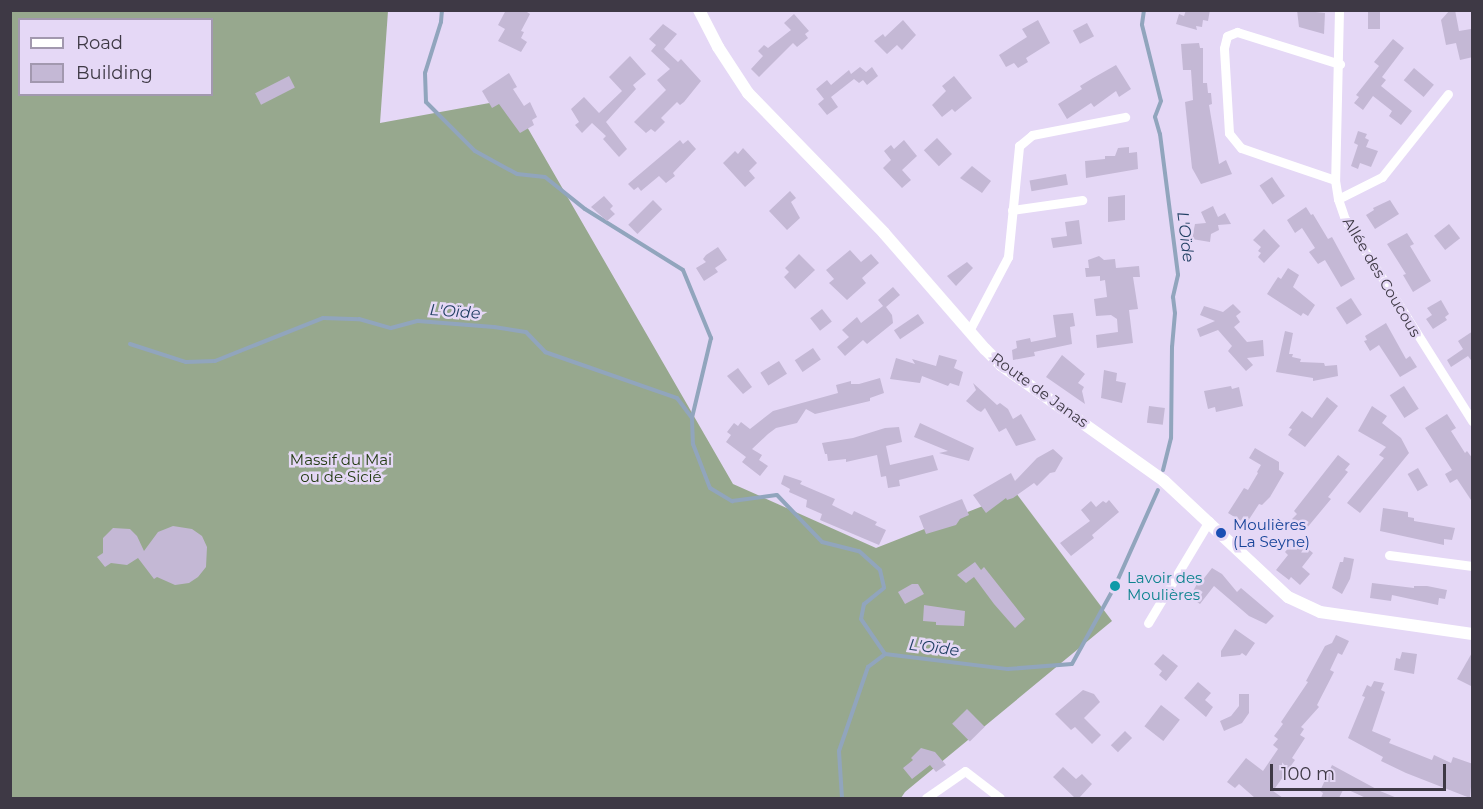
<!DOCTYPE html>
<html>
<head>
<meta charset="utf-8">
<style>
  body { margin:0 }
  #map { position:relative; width:1483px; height:809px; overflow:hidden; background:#e5d8f6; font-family:Montserrat,sans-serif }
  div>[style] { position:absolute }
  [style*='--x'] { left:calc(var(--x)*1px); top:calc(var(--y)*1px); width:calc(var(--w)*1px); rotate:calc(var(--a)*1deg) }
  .forest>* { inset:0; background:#97a88e }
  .stream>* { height:4px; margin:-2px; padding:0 2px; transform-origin:2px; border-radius:2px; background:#91a5bd }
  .building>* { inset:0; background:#c4b8d5; transform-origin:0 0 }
  .minor>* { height:9px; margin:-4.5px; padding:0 4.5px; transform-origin:4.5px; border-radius:4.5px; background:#fff }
  .tertiary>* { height:12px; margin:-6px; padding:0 6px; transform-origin:6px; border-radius:6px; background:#fff }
  .dots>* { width:16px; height:16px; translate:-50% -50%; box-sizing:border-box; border:3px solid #e5d8f6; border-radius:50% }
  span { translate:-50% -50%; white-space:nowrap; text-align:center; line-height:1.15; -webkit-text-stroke:5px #e5d8f6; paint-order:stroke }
  .street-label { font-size:15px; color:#3e3945 }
  .park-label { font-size:15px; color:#243c13 }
  .transit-label { font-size:15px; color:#164399 }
  .left { translate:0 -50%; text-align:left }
  .culture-label { font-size:15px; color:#0d838f }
  .water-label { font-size:16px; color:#224064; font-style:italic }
  .frame { position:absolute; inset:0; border:12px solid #3e3945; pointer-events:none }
  .legend { position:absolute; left:18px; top:18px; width:195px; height:78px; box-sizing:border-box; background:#e5d8f6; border:2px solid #a298af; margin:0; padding:8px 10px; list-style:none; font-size:18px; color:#3e3945 }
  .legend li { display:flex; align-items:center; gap:12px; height:30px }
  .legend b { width:30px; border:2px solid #a298af }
  .scale { position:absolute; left:1270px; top:764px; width:176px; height:27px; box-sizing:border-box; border:3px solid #3e3945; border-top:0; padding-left:8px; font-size:18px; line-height:21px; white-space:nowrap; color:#3e3945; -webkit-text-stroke:4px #e5d8f6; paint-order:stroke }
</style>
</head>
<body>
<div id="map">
  <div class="forest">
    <div style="clip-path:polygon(evenodd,10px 11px,388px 11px,380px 123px,511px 99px,733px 484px,876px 548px,1016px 493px,1112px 621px,905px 792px,901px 798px,11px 798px,10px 11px,20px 20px,212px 20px,212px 94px,20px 94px,20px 20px)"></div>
  </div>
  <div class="stream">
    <div style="--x:442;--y:10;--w:12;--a:95"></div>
    <div style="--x:441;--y:22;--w:53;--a:107.4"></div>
    <div style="--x:425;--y:73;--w:29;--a:88"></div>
    <div style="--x:426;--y:102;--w:69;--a:45"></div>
    <div style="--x:475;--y:151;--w:48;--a:28.7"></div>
    <div style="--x:517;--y:174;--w:28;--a:6"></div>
    <div style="--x:545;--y:177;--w:51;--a:38.7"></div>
    <div style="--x:585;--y:209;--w:115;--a:31.9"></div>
    <div style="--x:683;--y:270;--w:74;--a:67.6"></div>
    <div style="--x:711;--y:338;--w:82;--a:103.4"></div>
    <div style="--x:692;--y:418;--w:26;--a:88"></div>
    <div style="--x:693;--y:444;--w:47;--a:68.9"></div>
    <div style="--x:710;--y:488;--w:26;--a:31"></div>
    <div style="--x:732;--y:501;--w:45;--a:-7.6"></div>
    <div style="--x:777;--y:495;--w:65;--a:46.2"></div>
    <div style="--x:822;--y:542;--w:38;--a:14"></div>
    <div style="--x:859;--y:551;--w:28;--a:42"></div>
    <div style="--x:880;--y:570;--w:18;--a:77"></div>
    <div style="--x:884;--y:588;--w:26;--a:141"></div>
    <div style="--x:864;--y:604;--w:15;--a:101"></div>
    <div style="--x:861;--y:619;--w:42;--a:55.6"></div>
    <div style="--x:1144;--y:10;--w:15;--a:98"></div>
    <div style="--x:1142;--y:25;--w:78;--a:76"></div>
    <div style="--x:1161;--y:101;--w:17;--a:111"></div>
    <div style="--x:1155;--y:117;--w:18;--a:74"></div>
    <div style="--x:1160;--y:134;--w:142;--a:82.7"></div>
    <div style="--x:1178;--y:275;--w:23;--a:103"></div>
    <div style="--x:1173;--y:297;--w:16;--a:83"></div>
    <div style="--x:1175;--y:313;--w:34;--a:95"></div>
    <div style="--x:1172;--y:347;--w:91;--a:90.6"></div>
    <div style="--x:1171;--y:438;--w:33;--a:104"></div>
    <div style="--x:130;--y:344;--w:59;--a:17.8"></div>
    <div style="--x:186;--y:362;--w:29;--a:-2"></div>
    <div style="--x:215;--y:361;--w:116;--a:-21.7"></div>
    <div style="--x:323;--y:318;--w:36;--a:2"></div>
    <div style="--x:359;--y:319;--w:33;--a:16"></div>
    <div style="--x:391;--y:328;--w:28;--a:-15"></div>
    <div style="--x:418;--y:321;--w:76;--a:4.5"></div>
    <div style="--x:494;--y:327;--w:32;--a:9"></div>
    <div style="--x:526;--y:332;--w:28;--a:46"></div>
    <div style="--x:545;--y:352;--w:140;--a:19.2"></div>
    <div style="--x:677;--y:398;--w:25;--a:53"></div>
    <div style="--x:842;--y:798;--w:47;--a:-93.7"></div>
    <div style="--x:839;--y:751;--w:89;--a:-71"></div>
    <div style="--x:868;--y:667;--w:21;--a:-37"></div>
    <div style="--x:885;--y:654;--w:124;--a:7"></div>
    <div style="--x:1008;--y:669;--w:64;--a:-4.5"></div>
    <div style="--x:1072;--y:664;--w:89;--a:-61.1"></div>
    <div style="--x:1115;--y:586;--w:105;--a:-65.9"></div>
  </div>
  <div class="building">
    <div style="clip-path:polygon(506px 10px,524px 10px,530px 14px,521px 31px,524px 32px,521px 38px,527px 42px,521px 52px,498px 41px,505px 29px,498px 25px)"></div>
    <div style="clip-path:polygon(1186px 10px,1210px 10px,1208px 21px,1203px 20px,1202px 27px,1196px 26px,1197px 30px,1176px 24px,1179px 14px,1184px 16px)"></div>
    <div style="clip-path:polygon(1297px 10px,1325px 13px,1324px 34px,1299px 27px)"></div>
    <div style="left:1368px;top:10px;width:12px;height:19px"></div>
    <div style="clip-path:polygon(1450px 10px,1455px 10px,1459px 31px,1471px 29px,1473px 57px,1460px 60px,1456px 43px,1446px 45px,1441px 20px)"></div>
    <div style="clip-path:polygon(794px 14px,809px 31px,805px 34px,808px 38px,797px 47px,793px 43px,759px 77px,751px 69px,763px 56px,758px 51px,764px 45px,768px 48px,791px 30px,784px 23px)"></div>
    <div style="clip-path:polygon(903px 20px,916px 35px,902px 50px,897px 45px,887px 54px,874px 41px,883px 34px,885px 37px)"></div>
    <div style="clip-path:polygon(1038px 20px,1050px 43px,1026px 58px,1028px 62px,1018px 68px,1014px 63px,1006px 67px,999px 55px,1027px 37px,1022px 29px)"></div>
    <div style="left:1087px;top:23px;width:15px;height:16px;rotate:62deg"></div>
    <div style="clip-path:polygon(663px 24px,677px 34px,664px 49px,678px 62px,681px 59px,701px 81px,684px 102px,680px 105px,677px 102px,661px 118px,665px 122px,655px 132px,651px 129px,646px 133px,634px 122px,666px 90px,657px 80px,670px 69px,651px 51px,656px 45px,649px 39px)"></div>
    <div style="clip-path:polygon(1393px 39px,1404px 48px,1382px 77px,1386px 80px,1381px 86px,1412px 111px,1401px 125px,1389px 116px,1392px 111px,1373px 96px,1363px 110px,1354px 103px,1359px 97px,1356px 95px,1379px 66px,1374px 62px)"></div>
    <div style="clip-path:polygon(1199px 43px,1200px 48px,1203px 48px,1203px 83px,1207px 83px,1208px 93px,1211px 93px,1212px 104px,1209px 105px,1219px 164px,1226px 160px,1232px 174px,1201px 184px,1192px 168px,1188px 131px,1185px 102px,1193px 100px,1191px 70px,1183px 70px,1181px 44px)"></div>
    <div style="clip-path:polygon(630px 56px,646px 74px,633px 85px,636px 89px,606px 122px,627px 149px,619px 157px,603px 139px,606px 136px,592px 123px,582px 133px,575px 125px,579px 122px,571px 109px,584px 97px,599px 113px,622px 91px,609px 77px)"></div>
    <div style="clip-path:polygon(1116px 65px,1131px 89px,1119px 97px,1116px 91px,1094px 107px,1091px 103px,1067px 119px,1058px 104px,1082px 89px,1080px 86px,1093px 78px)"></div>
    <div style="clip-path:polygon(860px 67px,866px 72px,872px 67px,878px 76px,867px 85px,863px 80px,859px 83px,854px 79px,831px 97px,838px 107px,827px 115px,818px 104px,824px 99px,816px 89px,827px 80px,831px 85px,849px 70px,851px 74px)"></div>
    <div style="left:1414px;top:68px;width:26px;height:16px;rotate:40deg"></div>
    <div style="clip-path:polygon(509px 73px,517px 87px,513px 89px,524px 106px,530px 102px,537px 117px,532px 120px,534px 125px,520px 133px,499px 104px,492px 108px,482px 91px)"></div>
    <div style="left:289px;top:76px;width:13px;height:38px;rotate:63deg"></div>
    <div style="clip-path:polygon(954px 76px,972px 98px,955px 112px,952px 109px,942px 117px,932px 105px,946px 91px,942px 86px)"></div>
    <div style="clip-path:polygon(1358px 131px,1367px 134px,1365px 138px,1369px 140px,1366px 147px,1378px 151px,1371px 167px,1360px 163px,1358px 169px,1351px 166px,1358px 145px,1354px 143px)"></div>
    <div style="left:937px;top:138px;width:22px;height:18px;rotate:47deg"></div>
    <div style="clip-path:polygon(680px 140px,683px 144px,688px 140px,696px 149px,673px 173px,675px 176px,666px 183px,659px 176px,641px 191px,638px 187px,634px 190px,628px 184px)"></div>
    <div style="clip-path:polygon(904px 140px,917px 156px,902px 170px,911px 180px,902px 188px,883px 168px,891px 160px,884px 151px,891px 145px,894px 149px)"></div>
    <div style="clip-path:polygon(1129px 147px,1129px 153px,1137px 152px,1138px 169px,1086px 178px,1085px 161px,1105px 159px,1105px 156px,1115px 156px,1118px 148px)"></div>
    <div style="clip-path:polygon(743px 148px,757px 163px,749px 171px,755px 178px,745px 187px,723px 163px,735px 151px,738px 154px)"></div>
    <div style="clip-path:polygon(972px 166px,991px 181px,982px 193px,960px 178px)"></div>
    <div style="left:1066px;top:174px;width:11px;height:37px;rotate:80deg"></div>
    <div style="left:1272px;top:177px;width:23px;height:15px;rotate:56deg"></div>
    <div style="clip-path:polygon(790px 191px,796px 198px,791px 202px,800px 218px,787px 230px,769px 211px)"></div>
    <div style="clip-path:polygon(1125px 195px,1125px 220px,1108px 222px,1108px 197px)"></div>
    <div style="clip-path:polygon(604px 196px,613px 206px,610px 209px,615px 214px,607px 221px,591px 207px)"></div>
    <div style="left:653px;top:200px;width:13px;height:35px;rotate:45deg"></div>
    <div style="clip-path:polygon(1390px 200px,1399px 214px,1375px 229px,1366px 215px,1374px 210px,1373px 208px)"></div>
    <div style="clip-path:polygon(1213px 206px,1218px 217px,1225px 213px,1231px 224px,1218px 225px,1219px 230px,1211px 234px,1210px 242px,1192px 239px,1195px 224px,1206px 223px,1201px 212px)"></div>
    <div style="clip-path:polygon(1306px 207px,1311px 215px,1313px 214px,1328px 239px,1332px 237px,1355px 279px,1341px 287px,1325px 260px,1318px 264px,1309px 252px,1315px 248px,1302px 228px,1295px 233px,1287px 220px)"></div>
    <div style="clip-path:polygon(1079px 220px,1082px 244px,1053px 248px,1051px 238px,1067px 236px,1065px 222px)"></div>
    <div style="left:1449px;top:224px;width:18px;height:19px;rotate:52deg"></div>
    <div style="clip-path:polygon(1264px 229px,1280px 246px,1264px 263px,1258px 257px,1261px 253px,1258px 251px,1261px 247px,1253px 240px)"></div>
    <div style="clip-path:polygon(1407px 233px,1414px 244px,1410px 246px,1431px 281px,1413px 292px,1403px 275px,1406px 274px,1387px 244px)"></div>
    <div style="clip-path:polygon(718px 247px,727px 260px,715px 268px,718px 272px,704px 281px,696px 268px,706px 262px,703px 259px,706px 255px)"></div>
    <div style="clip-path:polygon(850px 250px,861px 262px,871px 254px,879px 263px,862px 278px,866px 283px,847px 300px,829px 283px,834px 279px,826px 270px)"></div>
    <div style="clip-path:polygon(799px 254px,815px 270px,795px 289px,784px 277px,789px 272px,785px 268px)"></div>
    <div style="clip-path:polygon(1099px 256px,1104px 260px,1115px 259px,1116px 268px,1139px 266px,1140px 277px,1133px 277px,1138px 309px,1129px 310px,1133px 343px,1097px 348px,1096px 335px,1118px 332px,1117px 319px,1111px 315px,1096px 316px,1094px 299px,1107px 297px,1105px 280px,1100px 281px,1100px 276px,1086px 277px,1085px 268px,1089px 268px,1088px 260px)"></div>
    <div style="clip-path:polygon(967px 262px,973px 268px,956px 286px,947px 276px)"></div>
    <div style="clip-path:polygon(1288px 268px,1299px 275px,1293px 287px,1315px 305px,1308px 316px,1303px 313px,1301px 316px,1267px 294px,1278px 277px,1281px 279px)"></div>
    <div style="clip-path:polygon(893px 287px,900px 295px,886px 307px,892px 315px,893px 323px,867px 344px,863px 340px,845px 356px,837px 347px,849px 337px,842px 330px,857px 317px,861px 323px,883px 306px,878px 300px)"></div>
    <div style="left:1351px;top:298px;width:20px;height:18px;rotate:57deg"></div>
    <div style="clip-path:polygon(1441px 300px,1449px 314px,1445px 317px,1447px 320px,1433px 329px,1426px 319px,1432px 315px,1427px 308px)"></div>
    <div style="clip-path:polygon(1233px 304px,1241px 312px,1236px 316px,1240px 322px,1234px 327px,1247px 342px,1263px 340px,1264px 356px,1247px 358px,1253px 365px,1246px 371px,1228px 351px,1232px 346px,1218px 330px,1200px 337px,1197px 329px,1215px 321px,1200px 315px,1204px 306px,1223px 312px)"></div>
    <div style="left:822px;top:309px;width:16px;height:15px;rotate:52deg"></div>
    <div style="clip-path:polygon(1073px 313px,1075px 326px,1070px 327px,1072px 344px,1034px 352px,1035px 356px,1013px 360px,1012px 350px,1017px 348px,1016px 341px,1030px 338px,1031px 342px,1056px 337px,1053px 315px)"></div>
    <div style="left:918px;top:314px;width:11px;height:29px;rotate:56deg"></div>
    <div style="clip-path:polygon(1386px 323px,1406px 359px,1410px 356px,1417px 367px,1400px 377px,1379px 345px,1370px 351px,1364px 341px,1367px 340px,1365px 336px)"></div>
    <div style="clip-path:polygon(1285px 331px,1293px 333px,1289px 354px,1293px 354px,1292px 357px,1301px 359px,1300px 362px,1324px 363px,1325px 366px,1337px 365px,1338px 376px,1313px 381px,1313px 378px,1276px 372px)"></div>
    <div style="clip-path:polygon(1473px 331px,1473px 363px,1468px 356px,1451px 367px,1447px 360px,1463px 349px,1458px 341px)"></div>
    <div style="left:813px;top:348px;width:14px;height:22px;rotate:56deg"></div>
    <div style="clip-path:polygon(939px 355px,957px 360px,954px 368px,963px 372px,959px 386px,950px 383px,948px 386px,922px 376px,920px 383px,890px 379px,896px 358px,915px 364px,912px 359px,936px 366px)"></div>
    <div style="clip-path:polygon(1062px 355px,1085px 374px,1078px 383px,1084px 387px,1082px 391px,1085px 404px,1046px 377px)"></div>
    <div style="left:779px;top:361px;width:15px;height:22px;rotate:58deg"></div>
    <div style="clip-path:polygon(738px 368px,752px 387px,743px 394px,727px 376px)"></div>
    <div style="clip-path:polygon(1104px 370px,1117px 373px,1116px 381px,1126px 383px,1122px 403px,1101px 398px)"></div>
    <div style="clip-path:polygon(880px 378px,884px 393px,870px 398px,870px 401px,815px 414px,806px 409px,797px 423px,776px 428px,768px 434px,752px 449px,762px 455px,759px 460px,768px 466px,760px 476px,742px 462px,746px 457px,726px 442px,731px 435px,727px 432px,734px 423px,738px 426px,741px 422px,750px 429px,773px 411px,838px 393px,836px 385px,851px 381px,851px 384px,859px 384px)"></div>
    <div style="clip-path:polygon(973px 383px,997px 405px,1000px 403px,1008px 409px,1013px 419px,1021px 414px,1036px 440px,1016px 446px,1006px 428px,999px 432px,985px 408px,981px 412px,977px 410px,966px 401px,976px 390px)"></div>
    <div style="clip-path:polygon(1231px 386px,1232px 389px,1239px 387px,1243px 406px,1216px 412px,1215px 407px,1208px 409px,1204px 391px)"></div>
    <div style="left:1404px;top:386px;width:27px;height:17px;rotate:57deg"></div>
    <div style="clip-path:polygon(1327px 397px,1338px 406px,1305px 447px,1288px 435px,1292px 429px,1289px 428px,1302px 411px,1312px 418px)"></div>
    <div style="left:1149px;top:406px;width:16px;height:17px;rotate:7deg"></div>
    <div style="clip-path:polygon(1372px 406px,1387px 416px,1382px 423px,1401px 438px,1409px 453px,1360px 513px,1347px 503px,1384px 458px,1379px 455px,1386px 447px,1358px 431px)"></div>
    <div style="clip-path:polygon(1447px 414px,1456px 428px,1451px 431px,1465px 453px,1467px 451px,1473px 459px,1473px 503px,1457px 479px,1450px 483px,1445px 474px,1452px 470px,1425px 428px)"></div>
    <div style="clip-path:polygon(920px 423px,974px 448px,969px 461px,939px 453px,948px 451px,914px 437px)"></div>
    <div style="clip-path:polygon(899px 427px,902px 442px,886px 446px,890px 465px,933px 455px,938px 470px,899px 480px,900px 486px,888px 488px,886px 476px,881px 477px,877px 455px,846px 462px,846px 459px,828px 461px,827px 454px,825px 454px,822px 443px,853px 438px,885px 428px)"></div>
    <div style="clip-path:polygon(1255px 448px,1279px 462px,1279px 470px,1284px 473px,1270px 497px,1262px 505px,1259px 504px,1246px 524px,1228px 513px,1244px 488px,1248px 490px,1258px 473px,1257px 472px,1261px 465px,1249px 458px)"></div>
    <div style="clip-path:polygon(1053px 449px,1063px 458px,1055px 472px,1050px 473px,1037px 486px,1034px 483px,1013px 498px,1007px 500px,1006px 498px,986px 513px,973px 495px,1011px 473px,1015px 481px,1037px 458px)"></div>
    <div style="clip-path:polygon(1338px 455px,1350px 464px,1345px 470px,1348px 472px,1328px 497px,1331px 499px,1306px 529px,1292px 519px,1297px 514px,1294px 511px)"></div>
    <div style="left:1418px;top:468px;width:20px;height:12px;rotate:60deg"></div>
    <div style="clip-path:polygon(784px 475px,802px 481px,800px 484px,835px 499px,832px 505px,852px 515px,854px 511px,877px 522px,875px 525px,886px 530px,879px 545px,820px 520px,822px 514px,806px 507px,807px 500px,789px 492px,790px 489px,781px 484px)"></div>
    <div style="clip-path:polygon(962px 499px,969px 515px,960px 519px,956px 525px,926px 534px,919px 516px)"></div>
    <div style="clip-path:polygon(1109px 500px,1119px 512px,1092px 535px,1094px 538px,1071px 556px,1060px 543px,1090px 521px,1081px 510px,1091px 501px,1096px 507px,1103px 501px,1106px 503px)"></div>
    <div style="clip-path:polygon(1383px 508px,1408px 512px,1408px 517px,1414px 518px,1414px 521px,1455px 528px,1452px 540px,1444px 539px,1444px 545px,1380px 531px)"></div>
    <div style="clip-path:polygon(173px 526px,192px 529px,202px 536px,207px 547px,206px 567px,198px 577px,189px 583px,175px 585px,157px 577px,154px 579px,138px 558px,127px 565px,111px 563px,105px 567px,97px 557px,103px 553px,103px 538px,113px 528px,130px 529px,137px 536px,144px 551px,158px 532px)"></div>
    <div style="clip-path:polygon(1296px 539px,1313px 553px,1302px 567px,1310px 574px,1300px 585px,1291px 577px,1289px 580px,1276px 570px,1288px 555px,1285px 552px)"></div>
    <div style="clip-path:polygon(1344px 557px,1354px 559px,1350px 579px,1342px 594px,1332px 588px,1340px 562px,1343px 562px)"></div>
    <div style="clip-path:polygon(975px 562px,981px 570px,984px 567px,1025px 619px,1015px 628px,994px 604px,974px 577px,966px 583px,957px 575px)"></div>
    <div style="clip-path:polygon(1212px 568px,1222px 574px,1237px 592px,1241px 588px,1274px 616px,1266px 624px,1249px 616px,1214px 586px,1200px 604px,1190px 597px,1199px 580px,1201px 582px)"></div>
    <div style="clip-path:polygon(1372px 583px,1414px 588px,1414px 586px,1427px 586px,1447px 590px,1445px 599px,1439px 598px,1438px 605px,1392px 595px,1391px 601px,1370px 598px)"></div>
    <div style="clip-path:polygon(912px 584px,918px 584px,924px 594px,905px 604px,898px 592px)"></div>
    <div style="clip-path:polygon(924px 605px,965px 611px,964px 626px,936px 625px,936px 622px,923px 621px)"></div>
    <div style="clip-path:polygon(1235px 629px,1255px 643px,1246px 656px,1242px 653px,1240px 655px,1221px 657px,1221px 651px)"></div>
    <div style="clip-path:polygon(1336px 635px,1349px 641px,1342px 655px,1338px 653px,1330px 670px,1334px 672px,1317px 705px,1319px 707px,1301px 727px,1304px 729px,1300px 735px,1305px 738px,1292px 758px,1295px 760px,1273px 791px,1283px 798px,1255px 798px,1239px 784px,1235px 788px,1227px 782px,1246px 758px,1263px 771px,1278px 749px,1273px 745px,1278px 739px,1274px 736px,1283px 724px,1281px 722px,1308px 682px,1306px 681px,1325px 646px,1332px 643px)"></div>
    <div style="clip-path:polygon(1473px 651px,1473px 687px,1457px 679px)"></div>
    <div style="clip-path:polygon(1402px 652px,1417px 654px,1414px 674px,1394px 670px,1396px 658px,1400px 659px)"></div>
    <div style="clip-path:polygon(1163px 654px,1178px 666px,1166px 681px,1159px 675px,1162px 671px,1154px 664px)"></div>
    <div style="clip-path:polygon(1374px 681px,1384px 683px,1381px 690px,1385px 692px,1372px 731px,1391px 739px,1389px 743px,1432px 760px,1434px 755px,1451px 763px,1453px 757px,1473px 764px,1470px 798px,1406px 773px,1381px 761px,1383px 757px,1348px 738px,1365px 697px,1362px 696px,1367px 685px,1371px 687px)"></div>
    <div style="clip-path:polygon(1198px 682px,1211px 693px,1205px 700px,1213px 707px,1206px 717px,1184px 698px)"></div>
    <div style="clip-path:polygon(1083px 690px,1094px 694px,1100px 702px,1084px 718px,1101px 735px,1092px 744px,1075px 727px,1071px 730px,1055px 714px)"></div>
    <div style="clip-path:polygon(1239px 694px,1249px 694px,1249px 713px,1242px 723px,1224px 731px,1220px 721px,1231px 716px,1239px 706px)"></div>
    <div style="left:1161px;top:705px;width:24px;height:27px;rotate:38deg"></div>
    <div style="left:967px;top:709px;width:25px;height:21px;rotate:45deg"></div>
    <div style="left:1125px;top:731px;width:10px;height:20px;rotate:45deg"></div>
    <div style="clip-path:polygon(921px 748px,935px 752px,946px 765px,936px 772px,930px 765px,912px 779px,903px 768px,913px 760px,911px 758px)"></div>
    <div style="clip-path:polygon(1332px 765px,1380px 791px,1397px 798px,1366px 798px,1344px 788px,1339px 798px,1321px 798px,1323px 793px,1320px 791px)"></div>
    <div style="clip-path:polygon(1063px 767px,1076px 779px,1082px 774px,1092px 784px,1079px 798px,1075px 798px,1053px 777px)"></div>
  </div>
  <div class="minor">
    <div style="--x:1339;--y:10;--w:170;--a:91.3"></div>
    <div style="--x:1335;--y:180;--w:19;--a:81"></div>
    <div style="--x:1338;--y:199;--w:21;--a:71"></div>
    <div style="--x:1345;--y:219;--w:239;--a:57.8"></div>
    <div style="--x:1335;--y:180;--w:99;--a:-161.2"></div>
    <div style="--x:1241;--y:148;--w:19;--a:-129"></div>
    <div style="--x:1229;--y:133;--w:85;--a:-93.4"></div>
    <div style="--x:1224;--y:48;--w:12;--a:-76"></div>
    <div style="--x:1227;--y:36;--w:11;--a:-22"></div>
    <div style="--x:1237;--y:32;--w:108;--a:17.3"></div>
    <div style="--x:1338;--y:199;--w:49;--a:-26.6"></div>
    <div style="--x:1382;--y:177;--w:106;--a:-51.5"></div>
    <div style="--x:1012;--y:210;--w:71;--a:-8.1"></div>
    <div style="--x:969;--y:331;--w:84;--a:-62.2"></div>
    <div style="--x:1008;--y:257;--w:112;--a:-84.3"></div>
    <div style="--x:1019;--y:146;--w:17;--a:-40"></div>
    <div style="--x:1032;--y:135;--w:95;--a:-11"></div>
    <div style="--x:1389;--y:555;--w:84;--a:7.5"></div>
    <div style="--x:1148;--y:623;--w:119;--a:-59.1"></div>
    <div style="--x:926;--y:798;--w:47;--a:-34.7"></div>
    <div style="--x:965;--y:771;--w:44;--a:37.6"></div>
  </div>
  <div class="tertiary">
    <div style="--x:699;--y:10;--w:42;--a:62.8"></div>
    <div style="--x:718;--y:47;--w:55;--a:56.9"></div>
    <div style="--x:748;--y:93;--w:195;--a:45.8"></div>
    <div style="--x:884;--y:233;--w:154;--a:49"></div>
    <div style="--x:985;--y:349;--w:23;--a:45"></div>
    <div style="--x:1001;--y:365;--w:200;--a:35.4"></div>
    <div style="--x:1164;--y:481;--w:170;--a:43.1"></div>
    <div style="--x:1288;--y:597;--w:35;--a:25"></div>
    <div style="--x:1320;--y:612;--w:154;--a:8.2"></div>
  </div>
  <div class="dots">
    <div style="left:1221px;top:533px;background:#1a4fb4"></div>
    <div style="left:1115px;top:586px;background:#0f9aa8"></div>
  </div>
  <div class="street-label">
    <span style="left:1382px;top:277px;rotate:59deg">Allée des Coucous</span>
    <span style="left:1040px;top:390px;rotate:36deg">Route de Janas</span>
  </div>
  <div class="park-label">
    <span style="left:341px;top:468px">Massif du Mai<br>ou de Sicié</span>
  </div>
  <div class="transit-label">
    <span class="left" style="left:1233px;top:533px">Moulières<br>(La Seyne)</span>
  </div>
  <div class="culture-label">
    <span class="left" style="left:1127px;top:586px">Lavoir des<br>Moulières</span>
  </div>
  <div class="water-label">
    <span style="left:1185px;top:237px;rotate:83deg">L'Oïde</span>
    <span style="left:455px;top:312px;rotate:4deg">L'Oïde</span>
    <span style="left:934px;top:648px;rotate:7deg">L'Oïde</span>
  </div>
  <div class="frame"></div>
  <ul class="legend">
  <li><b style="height:8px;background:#fff"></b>Road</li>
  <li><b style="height:16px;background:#c4b8d5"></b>Building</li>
  </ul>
  <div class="scale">100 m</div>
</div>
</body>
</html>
